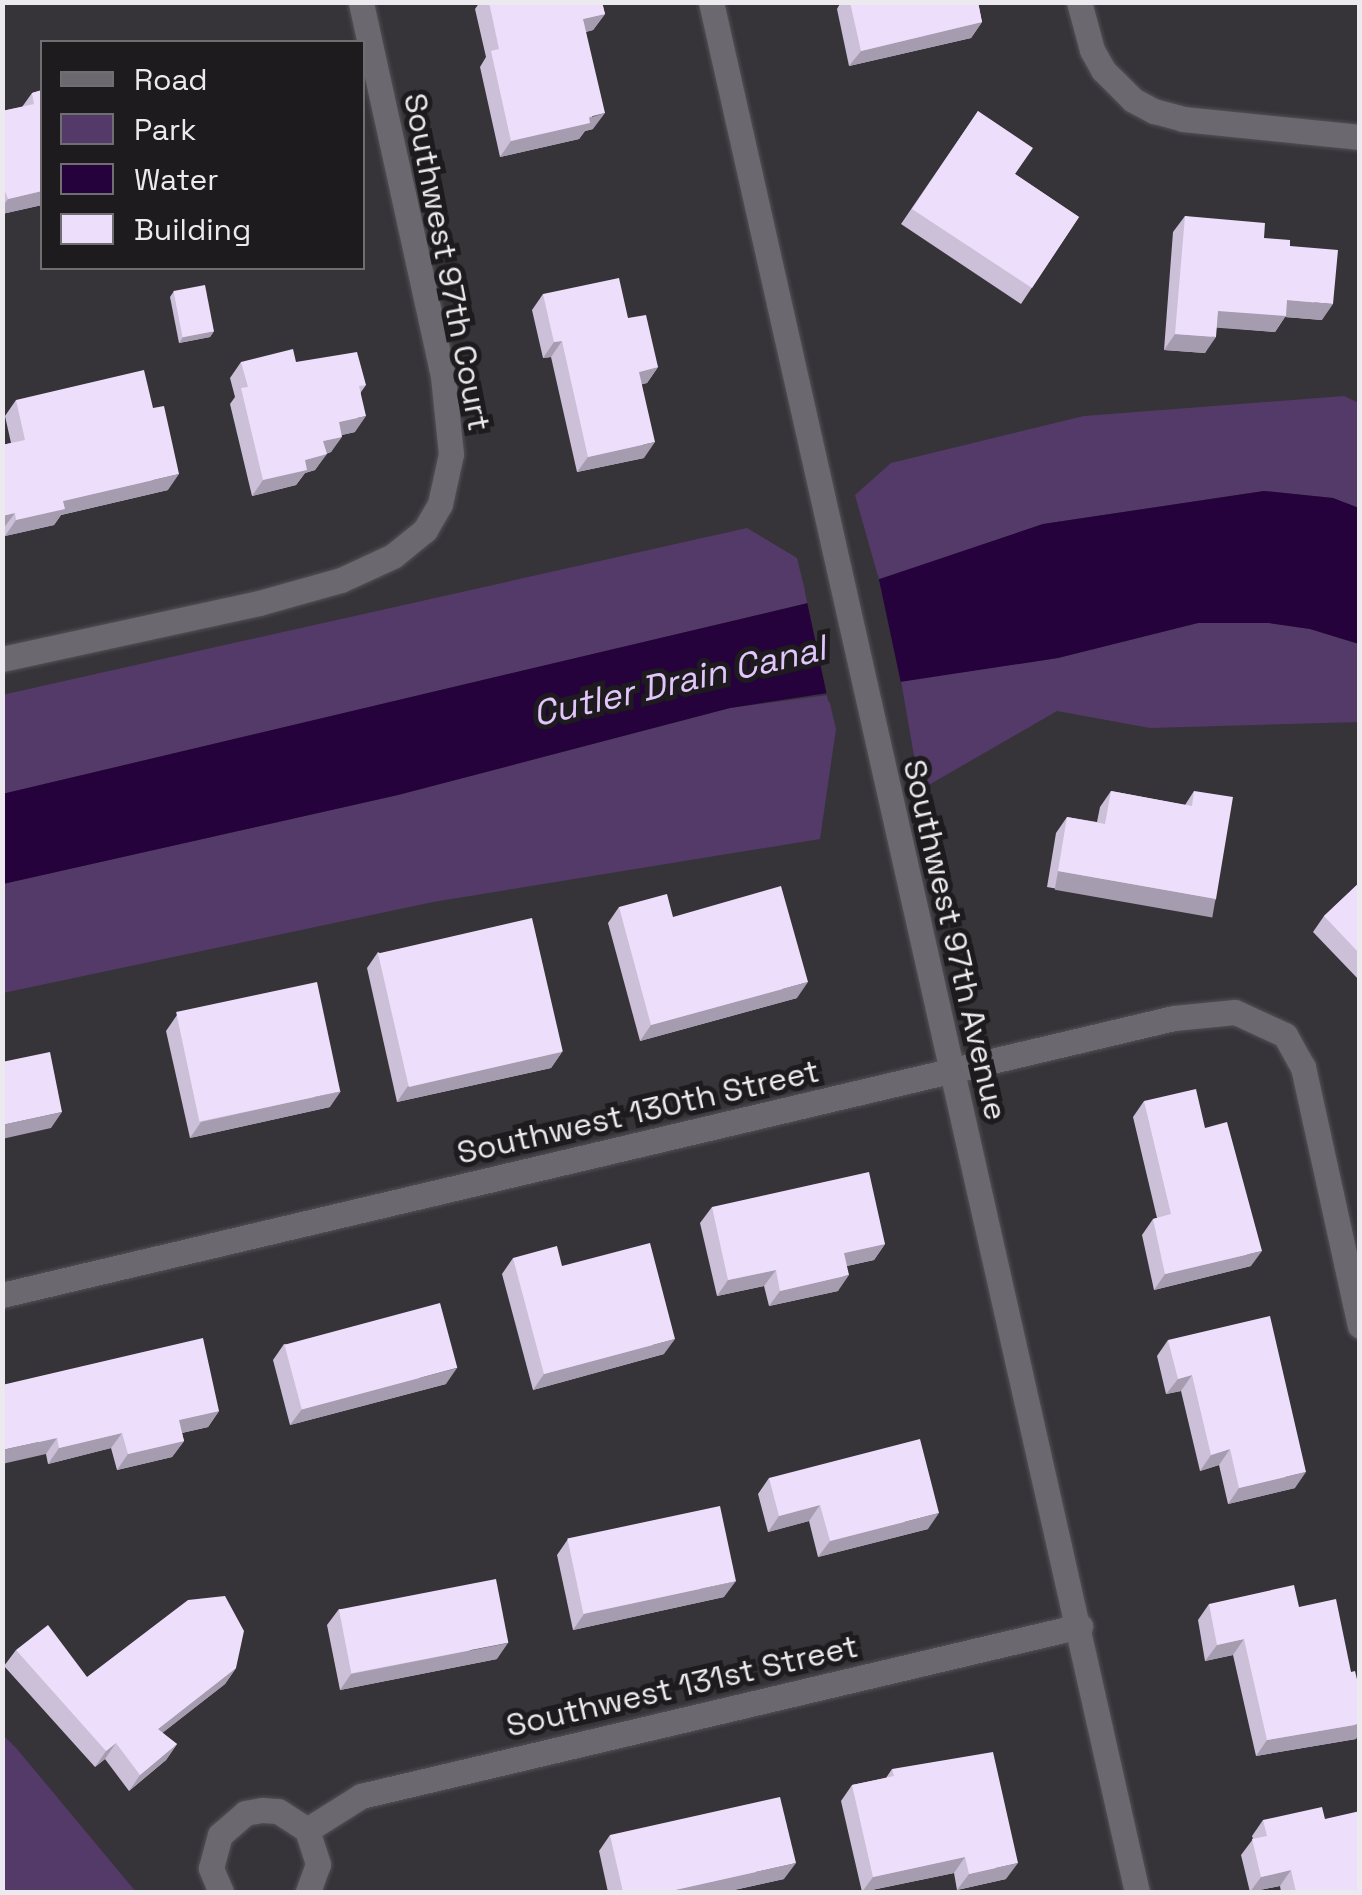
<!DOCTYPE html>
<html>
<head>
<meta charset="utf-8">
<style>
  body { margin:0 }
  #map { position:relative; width:1362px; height:1895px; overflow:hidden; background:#363339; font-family:"Space Grotesk",sans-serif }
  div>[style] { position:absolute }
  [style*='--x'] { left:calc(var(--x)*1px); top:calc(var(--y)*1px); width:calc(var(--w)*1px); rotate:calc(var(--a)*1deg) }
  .green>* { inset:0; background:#543a69 }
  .water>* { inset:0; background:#26023c }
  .pier>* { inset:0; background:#363339; transform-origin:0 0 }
  .roads { filter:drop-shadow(0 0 2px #545156) drop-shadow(0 0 2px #545156) }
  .minor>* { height:25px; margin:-12.5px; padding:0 12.5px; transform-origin:12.5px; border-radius:12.5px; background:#6b686f }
  .wall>* { inset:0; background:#ccc0d8 }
  .shaded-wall>* { inset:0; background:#a69cb0; transform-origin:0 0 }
  .building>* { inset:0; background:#eddffb; transform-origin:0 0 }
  span { translate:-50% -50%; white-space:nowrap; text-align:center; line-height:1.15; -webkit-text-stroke:10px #1d1b1e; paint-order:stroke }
  .street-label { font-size:32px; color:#eceaee }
  .water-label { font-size:35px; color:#e1c5fb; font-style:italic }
  .frame { position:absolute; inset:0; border:5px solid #eceaee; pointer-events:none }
  .legend { position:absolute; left:40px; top:40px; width:325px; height:230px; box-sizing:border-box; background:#1d1b1e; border:2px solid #706e71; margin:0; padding:12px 18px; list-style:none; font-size:30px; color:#eceaee }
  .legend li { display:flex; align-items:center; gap:20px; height:50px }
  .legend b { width:50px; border:2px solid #706e71 }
</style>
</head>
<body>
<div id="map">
  <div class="green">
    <div style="clip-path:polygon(1344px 396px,1359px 403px,1359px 508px,1333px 498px,1264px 491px,1043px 524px,879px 580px,855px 495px,891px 463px,1084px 416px)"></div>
    <div style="clip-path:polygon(747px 528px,797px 558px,808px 603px,3px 794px,2px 695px)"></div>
    <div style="clip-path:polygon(1198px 623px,1269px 623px,1310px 629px,1359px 644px,1359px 722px,1150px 728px,1057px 711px,920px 790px,901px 681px,1058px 658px)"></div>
    <div style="clip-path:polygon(828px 695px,836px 729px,820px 839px,433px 902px,3px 993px,2px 884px,398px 795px,730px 708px)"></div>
    <div style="clip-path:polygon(3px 1735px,17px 1749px,136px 1892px,3px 1892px)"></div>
  </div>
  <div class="water">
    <div style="clip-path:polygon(1264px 491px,1333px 498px,1359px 508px,1359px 644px,1310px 629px,1269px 623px,1198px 623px,1058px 658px,730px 708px,398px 795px,3px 884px,2px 794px,808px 603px,1043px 524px)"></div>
  </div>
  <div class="pier">
    <div style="left:878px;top:575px;width:114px;height:75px;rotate:78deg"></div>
  </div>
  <div class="roads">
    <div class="minor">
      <div style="--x:711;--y:2;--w:1937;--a:77.3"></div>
      <div style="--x:1079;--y:2;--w:50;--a:74.8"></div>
      <div style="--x:1092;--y:50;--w:23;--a:61"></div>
      <div style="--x:1103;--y:70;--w:42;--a:45"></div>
      <div style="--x:1133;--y:100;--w:24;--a:28"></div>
      <div style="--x:1154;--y:111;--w:30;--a:15"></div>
      <div style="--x:1183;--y:119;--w:178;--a:5.8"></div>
      <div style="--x:2;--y:659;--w:263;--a:-12.3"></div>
      <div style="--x:259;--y:603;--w:85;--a:-15.7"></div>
      <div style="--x:341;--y:580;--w:57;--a:-24.8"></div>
      <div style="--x:393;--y:556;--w:41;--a:-39.1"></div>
      <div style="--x:425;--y:530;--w:30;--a:-60"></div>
      <div style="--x:440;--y:504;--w:51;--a:-77.6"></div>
      <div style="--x:451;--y:454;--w:78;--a:-95.9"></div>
      <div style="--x:443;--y:376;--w:383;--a:-102.4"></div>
      <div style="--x:2;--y:1295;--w:1204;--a:-13.3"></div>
      <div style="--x:1174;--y:1018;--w:61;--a:-5.6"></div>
      <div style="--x:1235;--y:1012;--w:55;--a:24.7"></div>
      <div style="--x:1285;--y:1035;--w:37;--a:61"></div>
      <div style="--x:1303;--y:1067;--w:265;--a:77.6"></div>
      <div style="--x:307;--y:1830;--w:64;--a:-32.2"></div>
      <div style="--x:361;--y:1796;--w:739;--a:-13.3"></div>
      <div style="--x:221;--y:1892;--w:26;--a:-113"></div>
      <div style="--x:211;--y:1868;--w:34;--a:-75"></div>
      <div style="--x:220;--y:1835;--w:33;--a:-41"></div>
      <div style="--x:245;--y:1813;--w:17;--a:-10"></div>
      <div style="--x:262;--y:1810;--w:16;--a:4"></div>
      <div style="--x:278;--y:1811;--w:35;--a:33"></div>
      <div style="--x:307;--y:1830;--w:36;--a:72"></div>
      <div style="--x:318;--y:1864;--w:30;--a:110"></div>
    </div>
  </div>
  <div class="wall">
    <div style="clip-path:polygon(480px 2px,602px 2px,605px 14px,593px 30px,586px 32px,593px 129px,585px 131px,579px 139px,500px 157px,480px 67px,486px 57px,475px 9px)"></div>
    <div style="clip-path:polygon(841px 2px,978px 2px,982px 22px,971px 38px,849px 66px,837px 9px)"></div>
    <div style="clip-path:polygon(42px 90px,42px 205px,2px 214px,2px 111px,22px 107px,32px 93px)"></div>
    <div style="clip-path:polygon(978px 111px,1015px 174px,1079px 217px,1021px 304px,901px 224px)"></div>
    <div style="clip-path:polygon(1185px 216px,1290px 246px,1322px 320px,1285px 317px,1275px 332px,1217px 327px,1205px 353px,1164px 350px,1173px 232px)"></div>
    <div style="clip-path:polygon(174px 291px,214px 331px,210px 337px,179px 343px,170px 297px)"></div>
    <div style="clip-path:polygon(543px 294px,628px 318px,658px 367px,647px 383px,642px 384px,644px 458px,577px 472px,551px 357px,543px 358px,532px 310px)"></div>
    <div style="clip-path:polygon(241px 362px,296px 362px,366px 385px,361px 392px,355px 432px,342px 435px,331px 452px,326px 454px,315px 470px,305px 473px,296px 485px,252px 496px,230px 404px,235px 397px,230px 378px)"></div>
    <div style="clip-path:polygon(16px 400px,168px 490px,61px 515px,54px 525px,5px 536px,2px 530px,2px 445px,11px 443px,5px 416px)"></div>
    <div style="clip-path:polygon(1111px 791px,1185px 805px,1194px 791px,1216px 899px,1204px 915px,1047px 887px,1056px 833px,1067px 817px,1097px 822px,1100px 807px)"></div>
    <div style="clip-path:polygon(1360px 882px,1360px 981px,1313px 932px,1324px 916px)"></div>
    <div style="clip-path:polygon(619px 907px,673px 917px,797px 998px,640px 1041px,608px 923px)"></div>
    <div style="clip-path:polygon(378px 952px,562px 1052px,551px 1068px,397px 1102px,367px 968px)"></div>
    <div style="clip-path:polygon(177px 1015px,330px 1107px,190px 1138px,166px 1031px)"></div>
    <div style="clip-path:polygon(1144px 1101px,1205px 1128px,1251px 1266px,1154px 1290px,1142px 1235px,1153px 1219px,1157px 1218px,1133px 1117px)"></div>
    <div style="clip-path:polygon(712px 1207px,885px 1244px,874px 1260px,847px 1266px,838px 1291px,769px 1306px,764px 1286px,717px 1296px,700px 1223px)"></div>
    <div style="clip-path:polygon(513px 1258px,562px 1266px,664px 1354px,533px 1390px,502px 1274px)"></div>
    <div style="clip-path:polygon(1168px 1340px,1295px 1488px,1228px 1504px,1219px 1465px,1200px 1471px,1181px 1391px,1166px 1394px,1157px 1356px)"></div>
    <div style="clip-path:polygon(284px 1344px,446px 1384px,290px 1425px,273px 1360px)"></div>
    <div style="clip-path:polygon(2px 1385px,219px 1411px,208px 1427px,182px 1433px,184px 1441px,172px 1457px,117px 1470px,111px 1448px,48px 1464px,46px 1454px)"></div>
    <div style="clip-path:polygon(769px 1478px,928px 1529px,818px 1557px,809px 1521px,768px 1532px,758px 1494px)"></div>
    <div style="clip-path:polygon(568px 1539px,724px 1597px,573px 1630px,557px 1555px)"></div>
    <div style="clip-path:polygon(1209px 1604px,1299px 1607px,1351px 1672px,1356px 1739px,1256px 1756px,1233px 1655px,1205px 1661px,1198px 1620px)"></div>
    <div style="clip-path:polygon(339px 1609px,497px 1659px,340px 1690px,327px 1625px)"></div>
    <div style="clip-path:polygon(16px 1650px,87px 1677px,236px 1668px,225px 1684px,162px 1733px,177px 1744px,166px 1760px,129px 1791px,105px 1759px,95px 1767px,4px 1666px)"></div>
    <div style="clip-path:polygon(892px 1769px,1006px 1879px,957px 1890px,954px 1873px,862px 1892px,841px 1801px,852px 1785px,886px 1778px)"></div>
    <div style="clip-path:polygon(1325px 1819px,1360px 1892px,1281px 1892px,1280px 1886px,1250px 1892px,1241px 1855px,1253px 1839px,1252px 1836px,1263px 1820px)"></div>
    <div style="clip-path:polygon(610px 1835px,784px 1879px,725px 1892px,608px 1892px,599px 1851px)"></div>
  </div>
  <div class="shaded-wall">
    <div style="clip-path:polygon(605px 14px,593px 30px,572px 35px,583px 19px)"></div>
    <div style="clip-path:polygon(982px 22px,971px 38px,849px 66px,861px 51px)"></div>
    <div style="clip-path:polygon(605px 113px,593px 129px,585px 131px,579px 139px,500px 157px,511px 141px)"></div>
    <div style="clip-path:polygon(42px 191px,42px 205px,2px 214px,2px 207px,8px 199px)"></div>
    <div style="clip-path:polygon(1287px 300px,1333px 304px,1322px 320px,1285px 317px,1275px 332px,1207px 327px,1218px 311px)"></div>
    <div style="clip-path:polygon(214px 331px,210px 337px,179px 343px,183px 337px)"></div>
    <div style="clip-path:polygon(1175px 334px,1216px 337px,1205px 353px,1164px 350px)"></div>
    <div style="clip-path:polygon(562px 341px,551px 357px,543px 358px,554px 342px)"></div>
    <div style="clip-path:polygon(658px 367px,647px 383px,628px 388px,639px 372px)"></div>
    <div style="clip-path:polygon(366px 416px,355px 432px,328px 438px,339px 422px)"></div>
    <div style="clip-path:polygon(342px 437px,331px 452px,312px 457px,323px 441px)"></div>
    <div style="clip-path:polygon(655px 442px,644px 458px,577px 472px,588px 457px)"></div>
    <div style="clip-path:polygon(327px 454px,315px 470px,305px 473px,296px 485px,252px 496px,263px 480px,305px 460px)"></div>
    <div style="clip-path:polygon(179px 474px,168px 490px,61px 515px,54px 525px,5px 536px,16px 520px,63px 501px)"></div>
    <div style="clip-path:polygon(15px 513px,3px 529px,2px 530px,2px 516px)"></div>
    <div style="left:1058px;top:871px;width:160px;height:19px;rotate:10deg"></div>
    <div style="clip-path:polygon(808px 982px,797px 998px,640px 1041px,651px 1025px)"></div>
    <div style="clip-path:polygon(562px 1052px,551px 1068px,397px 1102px,408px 1086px)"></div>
    <div style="clip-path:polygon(341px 1091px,330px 1107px,190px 1138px,201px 1122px)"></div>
    <div style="clip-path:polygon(62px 1112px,51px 1128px,2px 1139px,2px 1125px)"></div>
    <div style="clip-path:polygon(885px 1244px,874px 1260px,833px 1269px,844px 1253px)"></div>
    <div style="clip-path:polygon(1262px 1251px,1251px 1266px,1154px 1290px,1165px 1274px)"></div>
    <div style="clip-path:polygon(776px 1270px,764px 1286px,717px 1296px,728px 1280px)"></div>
    <div style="clip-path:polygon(849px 1275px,838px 1291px,769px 1306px,780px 1291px)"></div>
    <div style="clip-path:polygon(675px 1339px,664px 1354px,533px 1390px,544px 1374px)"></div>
    <div style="clip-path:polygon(457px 1368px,446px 1384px,290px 1425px,302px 1409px)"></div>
    <div style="clip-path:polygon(1192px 1375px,1181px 1391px,1166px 1394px,1178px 1379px)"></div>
    <div style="clip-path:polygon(219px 1411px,208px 1427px,168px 1436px,179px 1420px)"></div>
    <div style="clip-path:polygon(122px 1433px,111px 1448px,48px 1464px,59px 1448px)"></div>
    <div style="clip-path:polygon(57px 1438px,46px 1454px,2px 1464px,2px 1450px)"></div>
    <div style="clip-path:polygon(184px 1441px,172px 1457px,117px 1470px,128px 1454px)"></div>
    <div style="clip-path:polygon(1230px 1449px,1219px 1465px,1200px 1471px,1211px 1455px)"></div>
    <div style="clip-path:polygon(1306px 1472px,1295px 1488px,1228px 1504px,1239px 1488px)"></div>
    <div style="clip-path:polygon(820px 1505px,809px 1521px,768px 1532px,779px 1516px)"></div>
    <div style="clip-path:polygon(939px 1513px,928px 1529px,818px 1557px,830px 1541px)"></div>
    <div style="clip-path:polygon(736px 1581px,724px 1597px,573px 1630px,584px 1614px)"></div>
    <div style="clip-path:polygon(1244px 1639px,1233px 1655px,1205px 1661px,1217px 1645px)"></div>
    <div style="clip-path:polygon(508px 1643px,497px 1659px,340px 1690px,351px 1674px)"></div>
    <div style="clip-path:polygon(236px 1668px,225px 1684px,147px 1745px,158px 1729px)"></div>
    <div style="clip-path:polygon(1360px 1724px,1360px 1733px,1356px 1739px,1256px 1756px,1267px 1740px)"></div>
    <div style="clip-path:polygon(116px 1743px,105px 1759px,95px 1767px,106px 1751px)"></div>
    <div style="clip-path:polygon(177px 1744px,166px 1760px,129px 1791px,140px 1775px)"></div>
    <div style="clip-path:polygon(965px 1857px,954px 1873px,862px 1892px,873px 1877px)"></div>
    <div style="clip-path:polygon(796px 1863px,784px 1879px,725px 1892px,666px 1892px)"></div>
    <div style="clip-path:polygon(1018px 1863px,1006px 1879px,957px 1890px,969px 1874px)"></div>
    <div style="clip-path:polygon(1291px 1870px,1280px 1886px,1250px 1892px,1261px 1877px)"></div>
  </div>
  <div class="building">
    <div style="clip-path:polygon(489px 2px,602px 2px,605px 14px,583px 19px,605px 113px,589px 117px,590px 123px,511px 141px,491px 51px,499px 49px)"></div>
    <div style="clip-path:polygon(850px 2px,978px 2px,982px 22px,861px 51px)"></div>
    <div style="clip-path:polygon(42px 90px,42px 191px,8px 199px,2px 183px,2px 111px,34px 104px,32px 93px)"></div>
    <div style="clip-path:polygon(978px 111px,1033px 148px,1015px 174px,1079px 217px,1032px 288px,912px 209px)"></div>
    <div style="clip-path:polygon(1185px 216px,1265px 223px,1264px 238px,1290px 240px,1290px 246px,1338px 250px,1333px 304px,1287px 300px,1286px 316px,1218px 311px,1216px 337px,1175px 334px)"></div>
    <div style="clip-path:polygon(619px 278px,628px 318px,646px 315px,658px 367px,639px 372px,655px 442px,588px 457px,562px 341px,554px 342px,543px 294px)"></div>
    <div style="left:205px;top:285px;width:47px;height:32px;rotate:79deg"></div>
    <div style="clip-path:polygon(293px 349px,296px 362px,357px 352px,366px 385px,359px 386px,366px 416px,339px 422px,342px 437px,323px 441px,327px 454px,305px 460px,307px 470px,263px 480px,241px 388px,248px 387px,241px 362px)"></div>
    <div style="clip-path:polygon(144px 370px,153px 408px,164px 406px,179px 474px,63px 501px,65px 509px,16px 520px,15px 513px,2px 516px,2px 445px,25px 440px,16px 400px)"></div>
    <div style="clip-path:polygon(1111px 791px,1192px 806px,1194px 791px,1233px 797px,1216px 899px,1058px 871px,1067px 817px,1105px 824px)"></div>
    <div style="clip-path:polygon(1360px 882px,1360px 954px,1324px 916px)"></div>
    <div style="clip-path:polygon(781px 886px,808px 982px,651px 1025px,619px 907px,667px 894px,673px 917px)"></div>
    <div style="left:532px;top:918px;width:137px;height:158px;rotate:77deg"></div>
    <div style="left:317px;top:982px;width:112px;height:144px;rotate:78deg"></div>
    <div style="clip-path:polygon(50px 1052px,62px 1112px,2px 1125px,2px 1062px)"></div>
    <div style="clip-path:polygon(1196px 1089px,1205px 1128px,1227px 1122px,1262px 1251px,1165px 1274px,1153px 1219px,1171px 1214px,1144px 1101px)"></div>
    <div style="clip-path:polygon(869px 1172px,885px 1244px,844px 1253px,849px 1275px,780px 1291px,776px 1270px,728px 1280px,712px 1207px)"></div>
    <div style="clip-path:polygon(650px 1243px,675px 1339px,544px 1374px,513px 1258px,557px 1246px,562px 1266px)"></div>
    <div style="left:440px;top:1303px;width:67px;height:161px;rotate:75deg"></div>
    <div style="clip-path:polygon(1270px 1316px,1306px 1472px,1239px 1488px,1230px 1449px,1211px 1455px,1192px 1375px,1178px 1379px,1168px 1340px)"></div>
    <div style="clip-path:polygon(203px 1338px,219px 1411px,179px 1420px,184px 1441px,128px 1454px,122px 1433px,59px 1448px,57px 1438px,2px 1450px,2px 1385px)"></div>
    <div style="clip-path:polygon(920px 1439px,939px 1513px,830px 1541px,820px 1505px,779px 1516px,769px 1478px)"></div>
    <div style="left:720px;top:1506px;width:77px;height:156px;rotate:78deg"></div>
    <div style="left:496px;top:1579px;width:65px;height:160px;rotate:79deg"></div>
    <div style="clip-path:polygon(1294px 1585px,1299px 1607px,1336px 1599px,1351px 1672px,1355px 1671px,1360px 1692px,1360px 1724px,1267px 1740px,1244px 1639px,1217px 1645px,1209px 1604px)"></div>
    <div style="clip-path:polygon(225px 1596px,244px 1631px,236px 1668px,158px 1729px,177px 1744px,140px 1775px,116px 1743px,106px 1751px,16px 1650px,48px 1625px,87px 1677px,188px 1600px)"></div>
    <div style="clip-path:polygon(993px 1752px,1018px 1863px,969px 1874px,965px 1857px,873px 1877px,852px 1785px,894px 1776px,892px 1769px)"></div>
    <div style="clip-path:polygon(780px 1797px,796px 1863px,666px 1892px,623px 1892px,610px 1835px)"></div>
    <div style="clip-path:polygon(1322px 1807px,1325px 1819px,1360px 1811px,1360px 1892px,1296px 1892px,1291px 1870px,1261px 1877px,1252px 1839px,1267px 1836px,1263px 1820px)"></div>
  </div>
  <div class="street-label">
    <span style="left:447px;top:262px;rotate:79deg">Southwest 97th Court</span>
    <span style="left:955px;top:940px;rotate:77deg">Southwest 97th Avenue</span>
    <span style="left:638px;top:1112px;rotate:-13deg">Southwest 130th Street</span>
    <span style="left:682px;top:1686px;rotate:-13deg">Southwest 131st Street</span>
  </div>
  <div class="water-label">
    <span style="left:679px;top:681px;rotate:-13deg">Cutler Drain Canal</span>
  </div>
  <div class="frame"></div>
  <ul class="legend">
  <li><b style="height:12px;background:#6b686f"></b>Road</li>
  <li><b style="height:28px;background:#543a69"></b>Park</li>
  <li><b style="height:28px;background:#26023c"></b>Water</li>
  <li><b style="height:28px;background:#eddffb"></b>Building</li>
  </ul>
</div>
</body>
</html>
